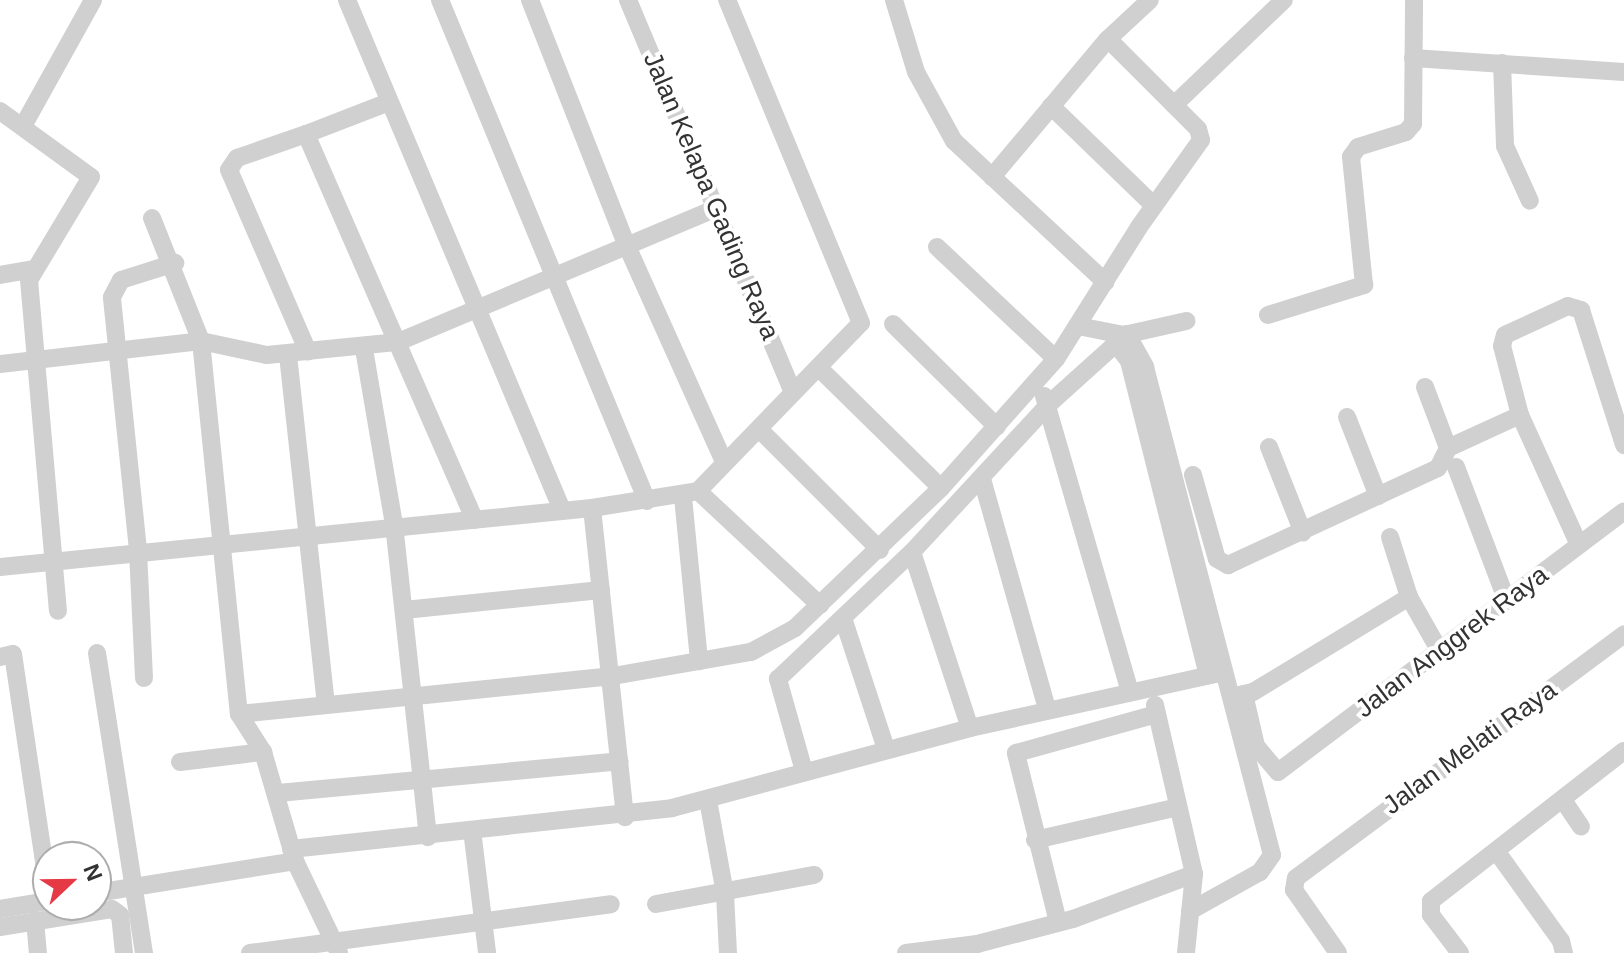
<!DOCTYPE html>
<html>
<head>
<meta charset="utf-8">
<style>
  body { margin:0 }
  #map { position:relative; width:1624px; height:953px; overflow:hidden; background:#fff; font-family:Arial,sans-serif }
  div>[style] { position:absolute }
  [style*='--x'] { left:calc(var(--x)*1px); top:calc(var(--y)*1px); width:calc(var(--w)*1px); rotate:calc(var(--a)*1deg) }
  .minor>* { height:18px; margin:-9px; padding:0 9px; transform-origin:9px; border-radius:9px; background:#d0d0d0 }
  span { translate:-50% -50%; white-space:nowrap; text-align:center; line-height:1.15; -webkit-text-stroke:8px #fff; paint-order:stroke }
  .street-label { font-size:26px; color:#333 }
  .north { position:absolute; left:32px; top:841px; width:80px; height:80px; box-sizing:border-box; background:#fff; border:2px solid #adadad; border-radius:50%; rotate:68deg; font-size:22px; font-weight:700; line-height:32px; text-align:center; color:#333 }
  .north::after { content:''; display:block; margin:auto; width:28px; height:36px; background:#e63946; clip-path:polygon(50% 0,100% 100%,50% 72%,0 100%) }
</style>
</head>
<body>
<div id="map">
  <div class="minor">
    <div style="--x:347;--y:0;--w:553;--a:67.14"></div>
    <div style="--x:440;--y:0;--w:542;--a:67.55"></div>
    <div style="--x:530;--y:0;--w:264;--a:68.5"></div>
    <div style="--x:627;--y:246;--w:237;--a:65.8"></div>
    <div style="--x:628;--y:0;--w:426;--a:67.2"></div>
    <div style="--x:894;--y:0;--w:75;--a:73"></div>
    <div style="--x:916;--y:72;--w:79;--a:61.2"></div>
    <div style="--x:954;--y:141;--w:207;--a:43"></div>
    <div style="--x:1413;--y:58;--w:211;--a:3.8"></div>
    <div style="--x:1502;--y:63;--w:83;--a:87.9"></div>
    <div style="--x:1505;--y:146;--w:60;--a:65.6"></div>
    <div style="--x:389;--y:102;--w:89;--a:158.9"></div>
    <div style="--x:306;--y:134;--w:421;--a:66.4"></div>
    <div style="--x:1174;--y:105;--w:152;--a:-43.7"></div>
    <div style="--x:1051;--y:106;--w:142;--a:44.1"></div>
    <div style="--x:0;--y:111;--w:112;--a:36"></div>
    <div style="--x:91;--y:177;--w:120;--a:121"></div>
    <div style="--x:29;--y:280;--w:332;--a:85"></div>
    <div style="--x:23;--y:126;--w:144;--a:-60.9"></div>
    <div style="--x:306;--y:134;--w:73;--a:160.8"></div>
    <div style="--x:237;--y:158;--w:14;--a:124"></div>
    <div style="--x:229;--y:170;--w:198;--a:66.5"></div>
    <div style="--x:992;--y:177;--w:180;--a:-50"></div>
    <div style="--x:1108;--y:39;--w:57;--a:-42.9"></div>
    <div style="--x:152;--y:218;--w:132;--a:68.3"></div>
    <div style="--x:201;--y:341;--w:375;--a:84.2"></div>
    <div style="--x:239;--y:714;--w:45;--a:57.7"></div>
    <div style="--x:263;--y:752;--w:114;--a:73.6"></div>
    <div style="--x:295;--y:861;--w:102;--a:64.4"></div>
    <div style="--x:937;--y:247;--w:163;--a:43.3"></div>
    <div style="--x:0;--y:275;--w:34;--a:-10"></div>
    <div style="--x:1268;--y:315;--w:101;--a:-17.4"></div>
    <div style="--x:1364;--y:285;--w:129;--a:-95.8"></div>
    <div style="--x:1351;--y:157;--w:12;--a:-55"></div>
    <div style="--x:1358;--y:147;--w:50;--a:-17.4"></div>
    <div style="--x:1406;--y:132;--w:11;--a:-49"></div>
    <div style="--x:1413;--y:124;--w:124;--a:-89.5"></div>
    <div style="--x:893;--y:324;--w:146;--a:44.7"></div>
    <div style="--x:1078;--y:326;--w:47;--a:11.1"></div>
    <div style="--x:1124;--y:335;--w:64;--a:-12.7"></div>
    <div style="--x:1127;--y:334;--w:38;--a:61"></div>
    <div style="--x:1145;--y:367;--w:504;--a:75.41"></div>
    <div style="--x:1272;--y:855;--w:21;--a:125"></div>
    <div style="--x:1260;--y:872;--w:80;--a:150.9"></div>
    <div style="--x:364;--y:349;--w:178;--a:80.3"></div>
    <div style="--x:394;--y:524;--w:315;--a:83.8"></div>
    <div style="--x:288;--y:355;--w:351;--a:83.8"></div>
    <div style="--x:0;--y:364;--w:202;--a:-6.5"></div>
    <div style="--x:201;--y:341;--w:67;--a:12"></div>
    <div style="--x:267;--y:355;--w:132;--a:-5.7"></div>
    <div style="--x:398;--y:342;--w:344;--a:-22.8"></div>
    <div style="--x:819;--y:368;--w:171;--a:44.5"></div>
    <div style="--x:1425;--y:387;--w:65;--a:69.3"></div>
    <div style="--x:1044;--y:396;--w:308;--a:73.8"></div>
    <div style="--x:1347;--y:417;--w:85;--a:68.6"></div>
    <div style="--x:759;--y:429;--w:171;--a:45"></div>
    <div style="--x:1269;--y:447;--w:92;--a:68.4"></div>
    <div style="--x:1456;--y:467;--w:143;--a:69.2"></div>
    <div style="--x:1193;--y:475;--w:87;--a:74.1"></div>
    <div style="--x:1217;--y:559;--w:13;--a:29"></div>
    <div style="--x:1228;--y:565;--w:231;--a:-24.8"></div>
    <div style="--x:1438;--y:468;--w:22;--a:-63"></div>
    <div style="--x:1448;--y:448;--w:79;--a:-24.6"></div>
    <div style="--x:982;--y:479;--w:239;--a:74.2"></div>
    <div style="--x:698;--y:491;--w:167;--a:43.1"></div>
    <div style="--x:683;--y:497;--w:165;--a:84.4"></div>
    <div style="--x:592;--y:508;--w:311;--a:83.9"></div>
    <div style="--x:1390;--y:537;--w:63;--a:72.4"></div>
    <div style="--x:1409;--y:597;--w:64;--a:60.3"></div>
    <div style="--x:1579;--y:545;--w:143;--a:-114.4"></div>
    <div style="--x:1520;--y:415;--w:71;--a:-104.6"></div>
    <div style="--x:1502;--y:346;--w:11;--a:-75"></div>
    <div style="--x:1505;--y:335;--w:69;--a:-24.7"></div>
    <div style="--x:1568;--y:306;--w:14;--a:17"></div>
    <div style="--x:1581;--y:310;--w:142;--a:72.3"></div>
    <div style="--x:912;--y:552;--w:185;--a:71.8"></div>
    <div style="--x:0;--y:567;--w:595;--a:-5.69"></div>
    <div style="--x:592;--y:508;--w:107;--a:-9.1"></div>
    <div style="--x:698;--y:491;--w:234;--a:-45.9"></div>
    <div style="--x:861;--y:323;--w:350;--a:-112.5"></div>
    <div style="--x:404;--y:610;--w:198;--a:-5.8"></div>
    <div style="--x:843;--y:618;--w:138;--a:71.8"></div>
    <div style="--x:97;--y:653;--w:304;--a:81.1"></div>
    <div style="--x:0;--y:657;--w:13;--a:-13"></div>
    <div style="--x:13;--y:654;--w:238;--a:81.5"></div>
    <div style="--x:144;--y:678;--w:128;--a:-92.7"></div>
    <div style="--x:138;--y:550;--w:254;--a:-95.9"></div>
    <div style="--x:112;--y:297;--w:19;--a:-62"></div>
    <div style="--x:121;--y:280;--w:57;--a:-17.5"></div>
    <div style="--x:1244;--y:694;--w:53;--a:77"></div>
    <div style="--x:1256;--y:746;--w:34;--a:50"></div>
    <div style="--x:1278;--y:772;--w:433;--a:-37"></div>
    <div style="--x:1235;--y:696;--w:18;--a:-13"></div>
    <div style="--x:1253;--y:692;--w:183;--a:-31.3"></div>
    <div style="--x:1155;--y:705;--w:173;--a:77"></div>
    <div style="--x:1194;--y:874;--w:79;--a:95.8"></div>
    <div style="--x:239;--y:714;--w:376;--a:-5.8"></div>
    <div style="--x:613;--y:676;--w:140;--a:-9.9"></div>
    <div style="--x:751;--y:652;--w:50;--a:-28.6"></div>
    <div style="--x:795;--y:628;--w:202;--a:-43.8"></div>
    <div style="--x:941;--y:488;--w:173;--a:-48.3"></div>
    <div style="--x:1056;--y:359;--w:156;--a:-57.8"></div>
    <div style="--x:1139;--y:227;--w:107;--a:-54.5"></div>
    <div style="--x:1201;--y:140;--w:11;--a:-105"></div>
    <div style="--x:1198;--y:129;--w:127;--a:-135"></div>
    <div style="--x:180;--y:762;--w:84;--a:-6.9"></div>
    <div style="--x:804;--y:771;--w:96;--a:-105.8"></div>
    <div style="--x:778;--y:679;--w:185;--a:-43.5"></div>
    <div style="--x:912;--y:552;--w:203;--a:-47.2"></div>
    <div style="--x:1050;--y:403;--w:82;--a:-42"></div>
    <div style="--x:1111;--y:348;--w:8;--a:0"></div>
    <div style="--x:1119;--y:348;--w:16;--a:52"></div>
    <div style="--x:1129;--y:361;--w:324;--a:75.9"></div>
    <div style="--x:278;--y:793;--w:343;--a:-5.3"></div>
    <div style="--x:708;--y:800;--w:96;--a:79.7"></div>
    <div style="--x:725;--y:894;--w:59;--a:87.1"></div>
    <div style="--x:1563;--y:800;--w:32;--a:56"></div>
    <div style="--x:472;--y:830;--w:124;--a:83"></div>
    <div style="--x:1035;--y:840;--w:147;--a:-13"></div>
    <div style="--x:291;--y:849;--w:383;--a:-6.1"></div>
    <div style="--x:672;--y:808;--w:309;--a:-15"></div>
    <div style="--x:970;--y:728;--w:257;--a:-12.4"></div>
    <div style="--x:1497;--y:852;--w:110;--a:54.3"></div>
    <div style="--x:1561;--y:941;--w:12;--a:76"></div>
    <div style="--x:96;--y:893;--w:202;--a:-9.1"></div>
    <div style="--x:656;--y:904;--w:161;--a:-10.4"></div>
    <div style="--x:0;--y:909;--w:49;--a:-9.5"></div>
    <div style="--x:35;--y:920;--w:33;--a:85"></div>
    <div style="--x:1058;--y:922;--w:174;--a:-104"></div>
    <div style="--x:1016;--y:753;--w:146;--a:-15.5"></div>
    <div style="--x:0;--y:927;--w:113;--a:-9.1"></div>
    <div style="--x:112;--y:909;--w:10;--a:37"></div>
    <div style="--x:120;--y:915;--w:38;--a:84"></div>
    <div style="--x:250;--y:953;--w:364;--a:-7.7"></div>
    <div style="--x:906;--y:953;--w:72;--a:-7.2"></div>
    <div style="--x:977;--y:944;--w:99;--a:-14.6"></div>
    <div style="--x:1073;--y:919;--w:129;--a:-20.4"></div>
    <div style="--x:1338;--y:953;--w:77;--a:-124.9"></div>
    <div style="--x:1294;--y:890;--w:12;--a:-81"></div>
    <div style="--x:1296;--y:878;--w:409;--a:-36.6"></div>
    <div style="--x:1460;--y:953;--w:48;--a:-127.3"></div>
    <div style="--x:1431;--y:915;--w:14;--a:-90"></div>
    <div style="--x:1431;--y:901;--w:244;--a:-37.9"></div>
  </div>
  <div class="street-label">
    <span style="left:711px;top:196px;rotate:67deg">Jalan Kelapa Gading Raya</span>
    <span style="left:1452px;top:642px;rotate:-37deg">Jalan Anggrek Raya</span>
    <span style="left:1470px;top:748px;rotate:-36deg">Jalan Melati Raya</span>
  </div>
  <div class="north">N</div>
</div>
</body>
</html>
